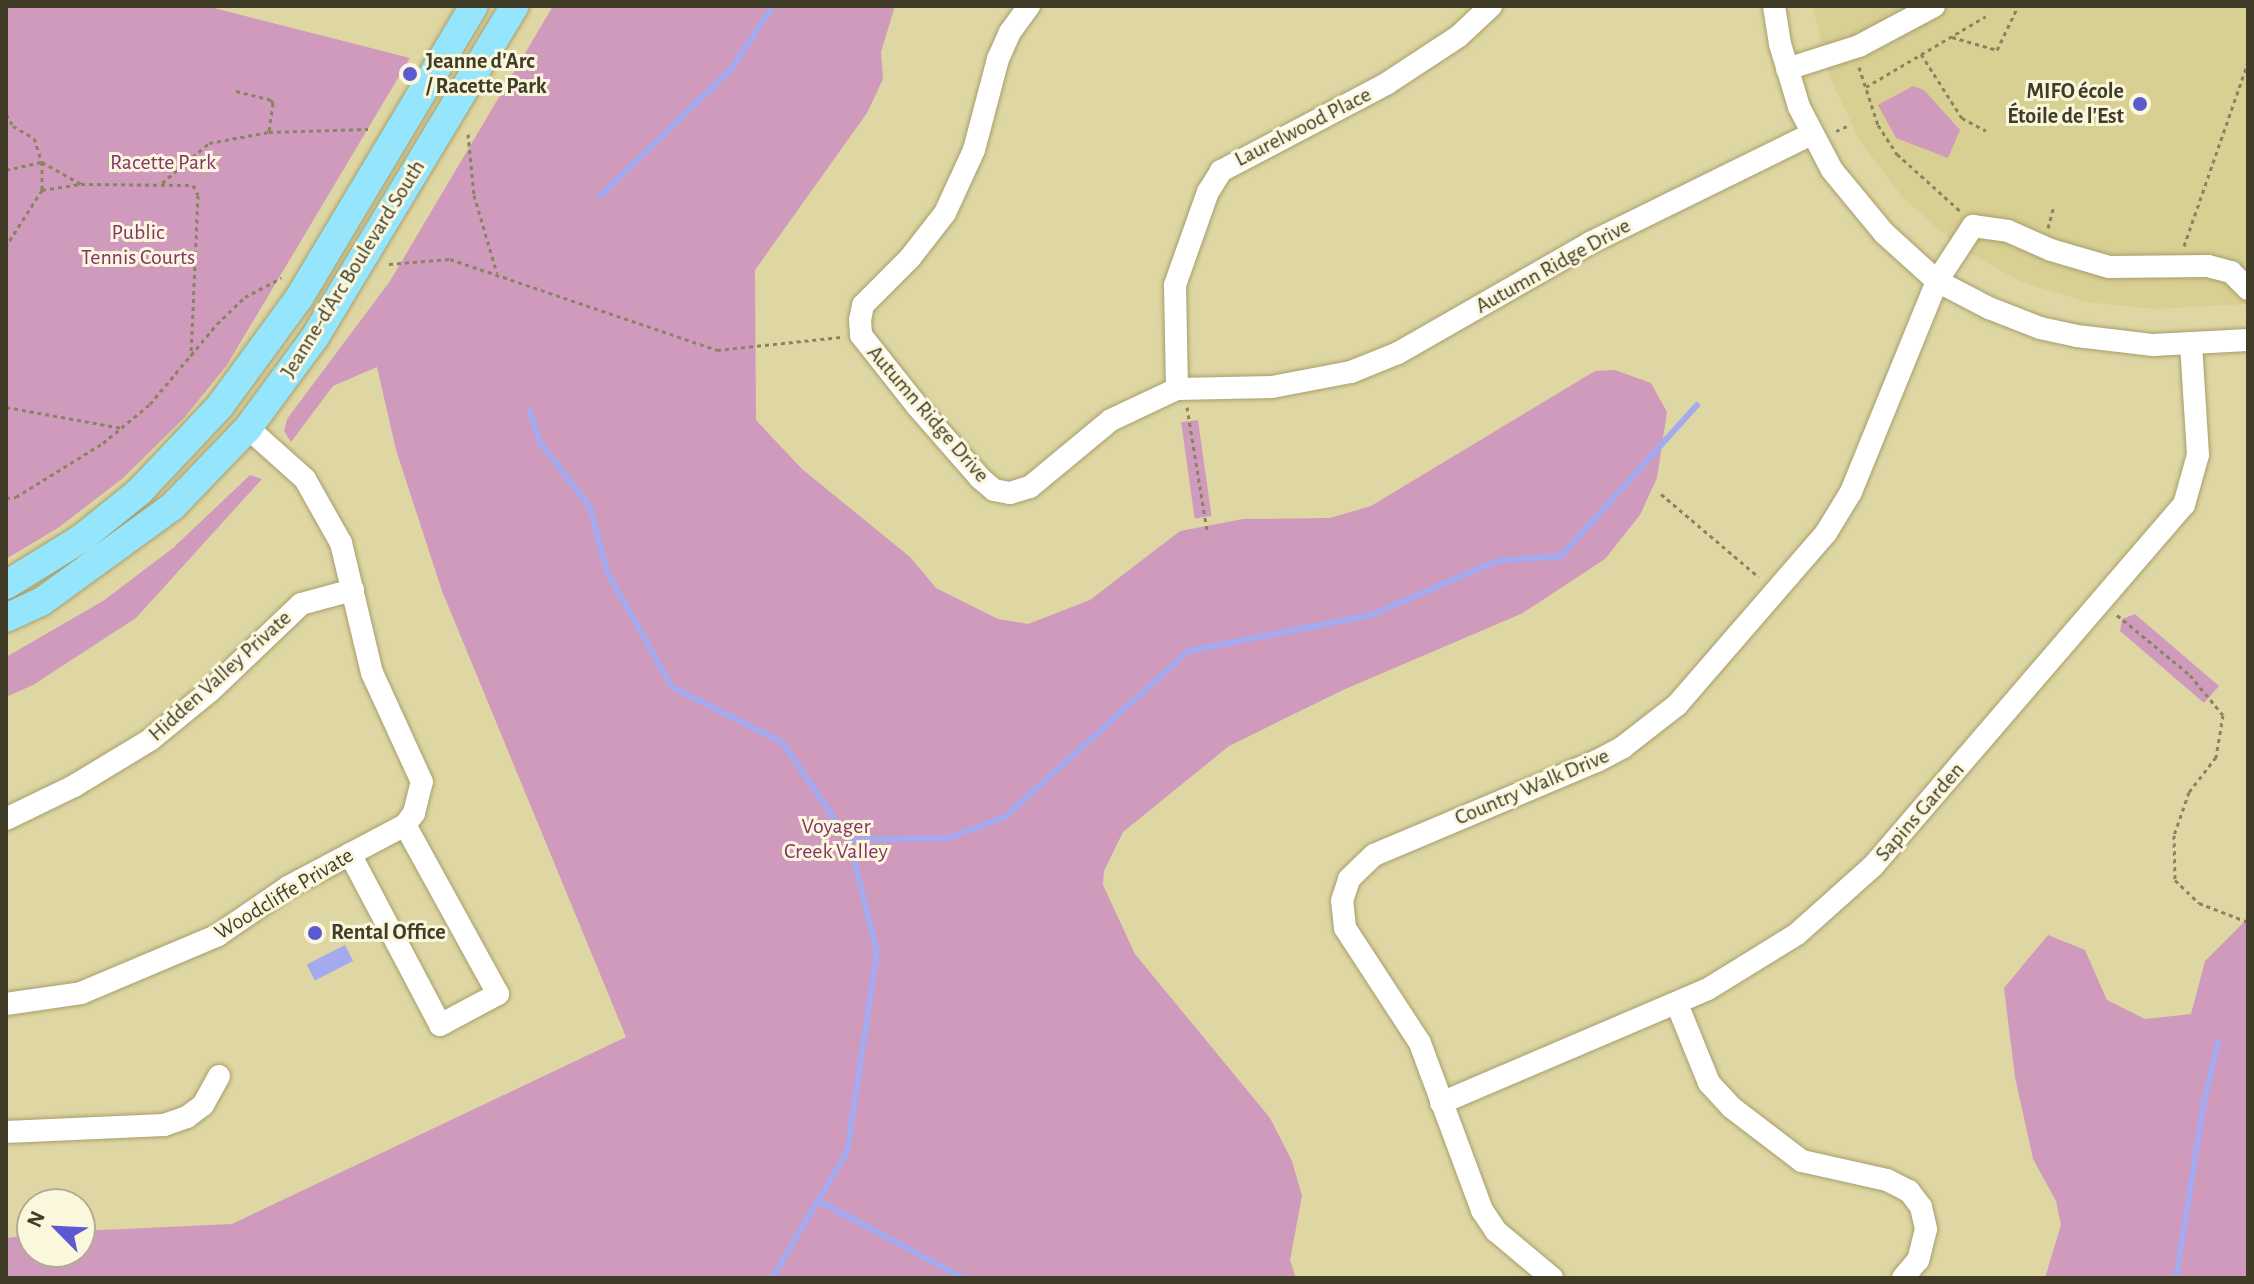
<!DOCTYPE html>
<html>
<head>
<meta charset="utf-8">
<style>
  body { margin:0 }
  #map { position:relative; width:2254px; height:1284px; overflow:hidden; background:#dfd7a3; font-family:"Alegreya Sans",sans-serif }
  div>[style] { position:absolute }
  [style*='--x'] { left:calc(var(--x)*1px); top:calc(var(--y)*1px); width:calc(var(--w)*1px); rotate:calc(var(--a)*1deg) }
  .built>* { inset:0; background:#d8cf93 }
  .green>* { inset:0; background:#d09abd; transform-origin:0 0 }
  .water>* { inset:0; background:#a4aaed; transform-origin:0 0 }
  .stream>* { height:6px; margin:-3px; padding:0 3px; transform-origin:3px; border-radius:3px; background:#a4aaed }
  .path>* { height:3px; margin-top:-1.5px; transform-origin:0; background:repeating-linear-gradient(90deg,#898360 0 4px,transparent 0 8px) }
  .roads { filter:drop-shadow(0 0 2px #a69e6d) drop-shadow(0 0 2px #a69e6d) }
  .minor>* { height:22px; margin:-11px; padding:0 11px; transform-origin:11px; border-radius:11px; background:#fff }
  .major>* { height:28px; margin:-14px; padding:0 14px; transform-origin:14px; border-radius:14px; background:#95e6fd }
  .dots>* { width:22px; height:22px; translate:-50% -50%; box-sizing:border-box; border:4px solid #fbf7dd; border-radius:50% }
  span { translate:-50% -50%; white-space:nowrap; text-align:center; line-height:1.15; -webkit-text-stroke:6px #fbf7dd; paint-order:stroke }
  .poi-label { font-size:22px; color:#403c28; font-weight:700 }
  .left { translate:0 -50%; text-align:left }
  .right { translate:-100% -50%; text-align:right }
  .street-label { font-size:22px; color:#403c28 }
  .park-label { font-size:22px; color:#83356c }
  .frame { position:absolute; inset:0; border:8px solid #403c28; pointer-events:none }
  .north { position:absolute; left:16px; top:1188px; width:80px; height:80px; box-sizing:border-box; background:#fbf7dd; border:2px solid #b0ac95; border-radius:50%; rotate:294deg; font-size:22px; font-weight:700; line-height:32px; text-align:center; color:#403c28 }
  .north::after { content:''; display:block; margin:auto; width:28px; height:36px; background:#5d59d1; clip-path:polygon(50% 0,100% 100%,50% 72%,0 100%) }
</style>
</head>
<body>
<div id="map">
  <div class="built">
    <div style="clip-path:polygon(1813px 6px,2248px 6px,2248px 304px,2155px 309px,2086px 302px,2019px 281px,1958px 246px,1904px 199px,1860px 141px,1829px 76px)"></div>
  </div>
  <div class="green">
    <div style="clip-path:polygon(6px 6px,206px 6px,410px 58px,227px 365px,184px 418px,122px 479px,58px 528px,6px 559px)"></div>
    <div style="clip-path:polygon(553px 6px,895px 6px,881px 52px,883px 79px,867px 113px,755px 270px,756px 420px,802px 469px,910px 557px,936px 588px,998px 619px,1028px 624px,1090px 600px,1180px 531px,1243px 519px,1330px 518px,1371px 506px,1595px 371px,1615px 370px,1651px 383px,1667px 412px,1657px 478px,1640px 515px,1605px 559px,1523px 613px,1343px 690px,1229px 746px,1123px 832px,1104px 871px,1103px 885px,1135px 954px,1270px 1118px,1292px 1161px,1302px 1196px,1290px 1260px,1296px 1278px,6px 1278px,6px 1238px,32px 1235px,32px 1252px,80px 1252px,80px 1231px,232px 1224px,626px 1037px,442px 591px,396px 450px,377px 367px,333px 386px,291px 442px,284px 431px,287px 419px,390px 281px)"></div>
    <div style="clip-path:polygon(1913px 86px,1924px 90px,1960px 130px,1948px 158px,1896px 138px,1878px 105px)"></div>
    <div style="left:1198px;top:420px;width:97px;height:17px;rotate:82deg"></div>
    <div style="clip-path:polygon(250px 475px,262px 479px,136px 618px,33px 685px,6px 697px,6px 657px,103px 601px,173px 548px)"></div>
    <div style="clip-path:polygon(2135px 614px,2219px 686px,2204px 703px,2120px 631px,2122px 619px)"></div>
    <div style="clip-path:polygon(2248px 918px,2248px 1278px,2045px 1278px,2061px 1225px,2056px 1201px,2033px 1159px,2015px 1077px,2004px 988px,2048px 935px,2085px 950px,2107px 1000px,2145px 1019px,2191px 1014px,2205px 961px)"></div>
  </div>
  <div class="water">
    <div style="left:345px;top:945px;width:18px;height:43px;rotate:63deg"></div>
  </div>
  <div class="stream">
    <div style="--x:600;--y:196;--w:182;--a:-44.1"></div>
    <div style="--x:731;--y:69;--w:76;--a:-56.3"></div>
    <div style="--x:530;--y:411;--w:31;--a:73"></div>
    <div style="--x:539;--y:441;--w:83;--a:52.3"></div>
    <div style="--x:590;--y:507;--w:67;--a:75.3"></div>
    <div style="--x:607;--y:572;--w:132;--a:60.5"></div>
    <div style="--x:672;--y:687;--w:123;--a:26.6"></div>
    <div style="--x:782;--y:742;--w:119;--a:55.6"></div>
    <div style="--x:849;--y:840;--w:115;--a:76"></div>
    <div style="--x:877;--y:952;--w:202;--a:98.5"></div>
    <div style="--x:847;--y:1152;--w:147;--a:120.8"></div>
    <div style="--x:849;--y:840;--w:99;--a:-1.2"></div>
    <div style="--x:948;--y:838;--w:61;--a:-20.2"></div>
    <div style="--x:1005;--y:817;--w:247;--a:-42.2"></div>
    <div style="--x:1188;--y:651;--w:187;--a:-11.1"></div>
    <div style="--x:1371;--y:615;--w:137;--a:-23.2"></div>
    <div style="--x:1497;--y:561;--w:64;--a:-4.5"></div>
    <div style="--x:1561;--y:556;--w:203;--a:-48"></div>
    <div style="--x:819;--y:1201;--w:163;--a:28.1"></div>
    <div style="--x:2176;--y:1278;--w:178;--a:-81"></div>
    <div style="--x:2204;--y:1102;--w:62;--a:-76.9"></div>
  </div>
  <div class="path">
    <div style="--x:1952;--y:37;--w:47;--a:16.1"></div>
    <div style="--x:1997;--y:50;--w:49;--a:-64.5"></div>
    <div style="--x:1921;--y:54;--w:76;--a:57.4"></div>
    <div style="--x:1962;--y:118;--w:27;--a:28"></div>
    <div style="--x:1859;--y:67;--w:61;--a:71.9"></div>
    <div style="--x:1878;--y:125;--w:35;--a:57"></div>
    <div style="--x:1897;--y:154;--w:85;--a:42.1"></div>
    <div style="--x:1866;--y:87;--w:139;--a:-30.6"></div>
    <div style="--x:236;--y:91;--w:36;--a:14"></div>
    <div style="--x:271;--y:100;--w:4;--a:56"></div>
    <div style="--x:273;--y:103;--w:29;--a:98"></div>
    <div style="--x:6;--y:114;--w:14;--a:60"></div>
    <div style="--x:13;--y:126;--w:24;--a:30"></div>
    <div style="--x:34;--y:138;--w:25;--a:72"></div>
    <div style="--x:42;--y:162;--w:28;--a:90"></div>
    <div style="--x:42;--y:190;--w:67;--a:122.7"></div>
    <div style="--x:1836;--y:131;--w:12;--a:-24"></div>
    <div style="--x:468;--y:134;--w:61;--a:84.4"></div>
    <div style="--x:474;--y:195;--w:81;--a:73.6"></div>
    <div style="--x:6;--y:170;--w:37;--a:-13"></div>
    <div style="--x:42;--y:162;--w:45;--a:29.4"></div>
    <div style="--x:162;--y:183;--w:62;--a:-40.4"></div>
    <div style="--x:209;--y:143;--w:61;--a:-10.4"></div>
    <div style="--x:269;--y:132;--w:99;--a:-1.7"></div>
    <div style="--x:42;--y:190;--w:39;--a:-9"></div>
    <div style="--x:81;--y:184;--w:112;--a:0.5"></div>
    <div style="--x:193;--y:185;--w:11;--a:63"></div>
    <div style="--x:198;--y:195;--w:161;--a:92.5"></div>
    <div style="--x:2048;--y:228;--w:23;--a:-75"></div>
    <div style="--x:2184;--y:246;--w:195;--a:-70.8"></div>
    <div style="--x:389;--y:264;--w:61;--a:-4.7"></div>
    <div style="--x:450;--y:259;--w:282;--a:18.8"></div>
    <div style="--x:717;--y:350;--w:125;--a:-6"></div>
    <div style="--x:6;--y:407;--w:118;--a:10.3"></div>
    <div style="--x:1187;--y:407;--w:126;--a:80.8"></div>
    <div style="--x:1661;--y:494;--w:128;--a:40.3"></div>
    <div style="--x:6;--y:498;--w:10;--a:-6"></div>
    <div style="--x:16;--y:497;--w:102;--a:-31.8"></div>
    <div style="--x:103;--y:443;--w:61;--a:-39.7"></div>
    <div style="--x:150;--y:404;--w:104;--a:-50.1"></div>
    <div style="--x:217;--y:324;--w:39;--a:-44"></div>
    <div style="--x:245;--y:297;--w:41;--a:-27.8"></div>
    <div style="--x:2117;--y:615;--w:94;--a:39.4"></div>
    <div style="--x:2190;--y:675;--w:52;--a:50.5"></div>
    <div style="--x:2223;--y:715;--w:43;--a:99.5"></div>
    <div style="--x:2216;--y:757;--w:44;--a:127.6"></div>
    <div style="--x:2189;--y:792;--w:46;--a:109.2"></div>
    <div style="--x:2174;--y:835;--w:45;--a:88.7"></div>
    <div style="--x:2175;--y:880;--w:33;--a:44"></div>
    <div style="--x:2199;--y:903;--w:53;--a:21.2"></div>
  </div>
  <div class="roads">
    <div class="minor">
      <div style="--x:1029;--y:6;--w:32;--a:126"></div>
      <div style="--x:1010;--y:32;--w:30;--a:114"></div>
      <div style="--x:998;--y:59;--w:94;--a:104.8"></div>
      <div style="--x:974;--y:150;--w:69;--a:114.7"></div>
      <div style="--x:945;--y:213;--w:57;--a:127.9"></div>
      <div style="--x:910;--y:258;--w:66;--a:135"></div>
      <div style="--x:863;--y:305;--w:15;--a:101"></div>
      <div style="--x:860;--y:320;--w:15;--a:86"></div>
      <div style="--x:861;--y:335;--w:90;--a:51.7"></div>
      <div style="--x:917;--y:406;--w:96;--a:48.8"></div>
      <div style="--x:980;--y:478;--w:18;--a:41"></div>
      <div style="--x:994;--y:490;--w:16;--a:11"></div>
      <div style="--x:1010;--y:493;--w:21;--a:-17"></div>
      <div style="--x:1030;--y:487;--w:105;--a:-39.6"></div>
      <div style="--x:1111;--y:420;--w:73;--a:-25.2"></div>
      <div style="--x:1177;--y:389;--w:95;--a:-1.2"></div>
      <div style="--x:1272;--y:387;--w:80;--a:-10.8"></div>
      <div style="--x:1351;--y:372;--w:51;--a:-22"></div>
      <div style="--x:1398;--y:353;--w:221;--a:-29.8"></div>
      <div style="--x:1590;--y:243;--w:247;--a:-26.2"></div>
      <div style="--x:1774;--y:6;--w:38;--a:81"></div>
      <div style="--x:1780;--y:44;--w:66;--a:73.2"></div>
      <div style="--x:1799;--y:107;--w:71;--a:62.4"></div>
      <div style="--x:1832;--y:170;--w:82;--a:50.5"></div>
      <div style="--x:1884;--y:233;--w:72;--a:42.2"></div>
      <div style="--x:1937;--y:281;--w:59;--a:27.4"></div>
      <div style="--x:1989;--y:308;--w:55;--a:21.4"></div>
      <div style="--x:2040;--y:328;--w:38;--a:12"></div>
      <div style="--x:2077;--y:336;--w:77;--a:6.8"></div>
      <div style="--x:2153;--y:345;--w:95;--a:-3"></div>
      <div style="--x:1787;--y:69;--w:76;--a:-17.7"></div>
      <div style="--x:1859;--y:46;--w:85;--a:-28.1"></div>
      <div style="--x:1177;--y:389;--w:104;--a:-91.1"></div>
      <div style="--x:1175;--y:285;--w:99;--a:-70.5"></div>
      <div style="--x:1208;--y:192;--w:25;--a:-58"></div>
      <div style="--x:1221;--y:171;--w:187;--a:-27.8"></div>
      <div style="--x:1386;--y:84;--w:87;--a:-33.3"></div>
      <div style="--x:1459;--y:36;--w:44;--a:-43.2"></div>
      <div style="--x:6;--y:819;--w:76;--a:-25.9"></div>
      <div style="--x:74;--y:786;--w:89;--a:-31.2"></div>
      <div style="--x:150;--y:740;--w:77;--a:-39.2"></div>
      <div style="--x:210;--y:691;--w:126;--a:-43.7"></div>
      <div style="--x:301;--y:604;--w:54;--a:-15.1"></div>
      <div style="--x:350;--y:854;--w:193;--a:62.2"></div>
      <div style="--x:440;--y:1025;--w:66;--a:-28.1"></div>
      <div style="--x:498;--y:994;--w:193;--a:-118.8"></div>
      <div style="--x:6;--y:1004;--w:76;--a:-8.3"></div>
      <div style="--x:81;--y:993;--w:149;--a:-22.9"></div>
      <div style="--x:218;--y:935;--w:85;--a:-34.4"></div>
      <div style="--x:288;--y:887;--w:132;--a:-27.9"></div>
      <div style="--x:405;--y:825;--w:15;--a:-53"></div>
      <div style="--x:414;--y:813;--w:32;--a:-76"></div>
      <div style="--x:422;--y:782;--w:120;--a:-114.6"></div>
      <div style="--x:372;--y:673;--w:134;--a:-103.4"></div>
      <div style="--x:341;--y:543;--w:73;--a:-119.4"></div>
      <div style="--x:305;--y:479;--w:76;--a:-138.2"></div>
      <div style="--x:1677;--y:1004;--w:85;--a:67.9"></div>
      <div style="--x:1709;--y:1083;--w:33;--a:47"></div>
      <div style="--x:1731;--y:1107;--w:89;--a:37.3"></div>
      <div style="--x:1802;--y:1161;--w:87;--a:12.6"></div>
      <div style="--x:1887;--y:1180;--w:25;--a:27"></div>
      <div style="--x:1909;--y:1191;--w:20;--a:53"></div>
      <div style="--x:1921;--y:1207;--w:23;--a:77"></div>
      <div style="--x:1926;--y:1229;--w:32;--a:104"></div>
      <div style="--x:1918;--y:1260;--w:23;--a:130"></div>
      <div style="--x:1441;--y:1103;--w:290;--a:-23.1"></div>
      <div style="--x:1708;--y:989;--w:105;--a:-31.7"></div>
      <div style="--x:1797;--y:934;--w:102;--a:-41.8"></div>
      <div style="--x:1873;--y:866;--w:476;--a:-49.3"></div>
      <div style="--x:2184;--y:505;--w:52;--a:-74.4"></div>
      <div style="--x:2198;--y:455;--w:111;--a:-93.6"></div>
      <div style="--x:6;--y:1132;--w:158;--a:-2.5"></div>
      <div style="--x:164;--y:1125;--w:24;--a:-19"></div>
      <div style="--x:187;--y:1117;--w:20;--a:-37"></div>
      <div style="--x:203;--y:1105;--w:33;--a:-61"></div>
      <div style="--x:1552;--y:1278;--w:73;--a:-140"></div>
      <div style="--x:1496;--y:1231;--w:25;--a:-124"></div>
      <div style="--x:1482;--y:1210;--w:178;--a:-110.4"></div>
      <div style="--x:1420;--y:1043;--w:137;--a:-123.1"></div>
      <div style="--x:1345;--y:928;--w:27;--a:-96"></div>
      <div style="--x:1342;--y:901;--w:23;--a:-72"></div>
      <div style="--x:1349;--y:879;--w:35;--a:-44"></div>
      <div style="--x:1374;--y:855;--w:242;--a:-22.9"></div>
      <div style="--x:1597;--y:761;--w:30;--a:-28"></div>
      <div style="--x:1623;--y:747;--w:68;--a:-37.9"></div>
      <div style="--x:1677;--y:705;--w:228;--a:-49.1"></div>
      <div style="--x:1826;--y:533;--w:48;--a:-58.6"></div>
      <div style="--x:1851;--y:492;--w:228;--a:-67.8"></div>
      <div style="--x:1937;--y:281;--w:66;--a:-56.8"></div>
      <div style="--x:1973;--y:226;--w:35;--a:8"></div>
      <div style="--x:2008;--y:231;--w:47;--a:23.8"></div>
      <div style="--x:2051;--y:250;--w:60;--a:16.3"></div>
      <div style="--x:2109;--y:267;--w:99;--a:-0.6"></div>
      <div style="--x:2208;--y:266;--w:24;--a:15"></div>
      <div style="--x:2231;--y:272;--w:24;--a:45"></div>
    </div>
    <div class="major">
      <div style="--x:6;--y:585;--w:89;--a:-31.7"></div>
      <div style="--x:82;--y:538;--w:75;--a:-39"></div>
      <div style="--x:140;--y:491;--w:117;--a:-46.7"></div>
      <div style="--x:220;--y:406;--w:134;--a:-53.8"></div>
      <div style="--x:299;--y:298;--w:340;--a:-59.1"></div>
      <div style="--x:6;--y:618;--w:38;--a:-25"></div>
      <div style="--x:41;--y:602;--w:163;--a:-36"></div>
      <div style="--x:173;--y:506;--w:108;--a:-46.1"></div>
      <div style="--x:248;--y:428;--w:113;--a:-53.6"></div>
      <div style="--x:315;--y:337;--w:387;--a:-58.9"></div>
    </div>
  </div>
  <div class="dots">
    <div style="left:410px;top:74px;background:#5d59d1"></div>
    <div style="left:2140px;top:104px;background:#5d59d1"></div>
    <div style="left:315px;top:933px;background:#5d59d1"></div>
  </div>
  <div class="poi-label">
    <span class="left" style="left:426px;top:74px">Jeanne d'Arc<br>/ Racette Park</span>
    <span class="right" style="left:2124px;top:104px">MIFO école<br>Étoile de l'Est</span>
    <span class="left" style="left:331px;top:933px">Rental Office</span>
  </div>
  <div class="street-label">
    <span style="left:1303px;top:127px;rotate:-27deg">Laurelwood Place</span>
    <span style="left:1553px;top:266px;rotate:-29deg">Autumn Ridge Drive</span>
    <span style="left:353px;top:269px;rotate:-58deg">Jeanne-d'Arc Boulevard South</span>
    <span style="left:928px;top:414px;rotate:49deg">Autumn Ridge Drive</span>
    <span style="left:220px;top:676px;rotate:-42deg">Hidden Valley Private</span>
    <span style="left:1532px;top:787px;rotate:-23deg">Country Walk Drive</span>
    <span style="left:1920px;top:812px;rotate:-49deg">Sapins Garden</span>
    <span style="left:284px;top:894px;rotate:-31deg">Woodcliffe Private</span>
  </div>
  <div class="park-label">
    <span style="left:163px;top:163px">Racette Park</span>
    <span style="left:138px;top:245px">Public<br>Tennis Courts</span>
    <span style="left:836px;top:839px">Voyager<br>Creek Valley</span>
  </div>
  <div class="frame"></div>
  <div class="north">N</div>
</div>
</body>
</html>
